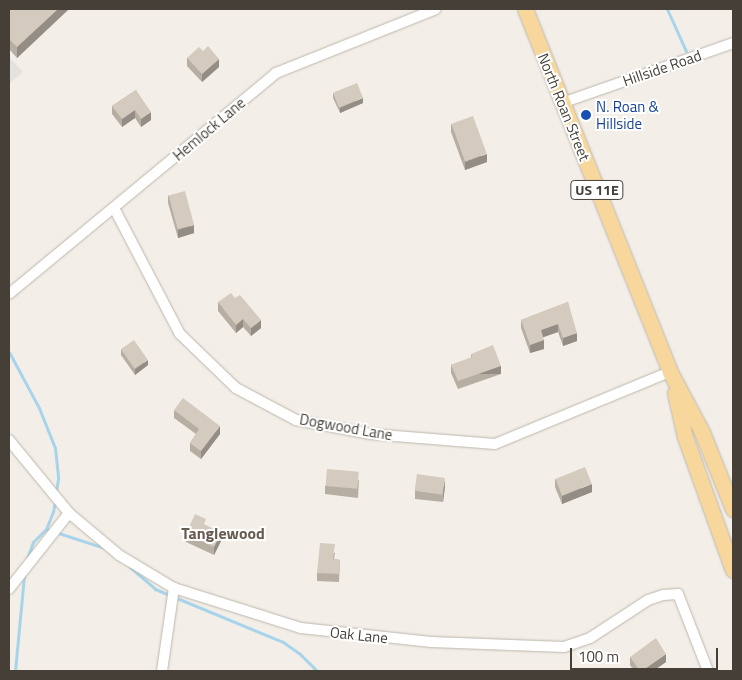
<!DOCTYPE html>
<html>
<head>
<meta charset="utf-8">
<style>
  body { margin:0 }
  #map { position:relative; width:742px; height:680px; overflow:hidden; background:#f3efe8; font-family:"Titillium Web",sans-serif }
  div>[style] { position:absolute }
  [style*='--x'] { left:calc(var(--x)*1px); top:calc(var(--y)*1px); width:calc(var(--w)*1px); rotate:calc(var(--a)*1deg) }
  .parking>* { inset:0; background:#e4e2df }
  .stream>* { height:3px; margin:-1.5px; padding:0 1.5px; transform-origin:1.5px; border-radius:1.5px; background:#a8d4eb }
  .roads { filter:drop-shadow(0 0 1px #bdb6ab) drop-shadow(0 0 1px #bdb6ab) }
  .street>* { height:10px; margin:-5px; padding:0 5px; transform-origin:5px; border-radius:5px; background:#fff }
  .primary>* { height:15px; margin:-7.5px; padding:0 7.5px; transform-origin:7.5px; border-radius:7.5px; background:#f8d79c }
  .wall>* { inset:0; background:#b6aea3 }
  .shaded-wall>* { inset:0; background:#948d85; transform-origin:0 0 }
  .building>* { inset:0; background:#d4cabe; transform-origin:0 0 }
  .dots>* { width:14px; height:14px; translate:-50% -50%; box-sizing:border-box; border:2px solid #fff; border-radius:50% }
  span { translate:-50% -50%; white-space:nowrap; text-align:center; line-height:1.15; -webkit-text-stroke:4px #fff; paint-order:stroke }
  .shield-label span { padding:1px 4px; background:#fff; border:1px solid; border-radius:4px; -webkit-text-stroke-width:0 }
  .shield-label { font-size:14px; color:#453f37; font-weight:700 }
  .street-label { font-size:15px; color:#453f37 }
  .transit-label { font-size:15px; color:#164399 }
  .left { translate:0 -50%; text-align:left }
  .neighbourhood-label { font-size:16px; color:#675c4f; font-weight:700 }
  .frame { position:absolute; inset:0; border:10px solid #453f37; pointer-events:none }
  .scale { position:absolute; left:570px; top:648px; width:148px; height:22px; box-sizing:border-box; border:2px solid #453f37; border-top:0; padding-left:6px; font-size:15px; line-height:18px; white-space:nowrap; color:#453f37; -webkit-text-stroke:4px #fff; paint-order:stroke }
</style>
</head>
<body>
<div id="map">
  <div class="parking">
    <div style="clip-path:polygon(9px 57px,23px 72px,9px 84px)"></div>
  </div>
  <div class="stream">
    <div style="--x:667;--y:9;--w:46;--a:65.7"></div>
    <div style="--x:9;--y:352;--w:64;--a:61.8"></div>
    <div style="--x:39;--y:408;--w:43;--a:68.2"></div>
    <div style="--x:55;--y:448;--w:31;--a:84"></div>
    <div style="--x:58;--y:479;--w:13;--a:99"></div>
    <div style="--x:46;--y:529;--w:62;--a:17.9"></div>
    <div style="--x:25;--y:564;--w:23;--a:-70"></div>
    <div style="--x:33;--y:542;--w:18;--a:-45"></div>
    <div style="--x:46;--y:529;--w:18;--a:-68"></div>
    <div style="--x:53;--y:512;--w:11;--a:-80"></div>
    <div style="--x:130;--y:567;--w:33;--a:41"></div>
    <div style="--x:155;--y:589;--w:139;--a:22.5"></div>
    <div style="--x:283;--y:642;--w:19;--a:35"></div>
    <div style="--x:299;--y:653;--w:25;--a:45"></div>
    <div style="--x:15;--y:671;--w:96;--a:-84.6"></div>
  </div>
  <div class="roads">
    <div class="street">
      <div style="--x:562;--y:103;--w:181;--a:-19.3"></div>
      <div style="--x:114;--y:208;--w:142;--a:62.4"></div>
      <div style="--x:180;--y:334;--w:78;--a:44"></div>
      <div style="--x:236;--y:388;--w:68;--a:28.1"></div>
      <div style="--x:296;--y:420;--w:75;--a:10.7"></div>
      <div style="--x:370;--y:434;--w:125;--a:4.6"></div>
      <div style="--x:495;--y:444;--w:189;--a:-22.4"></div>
      <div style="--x:9;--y:294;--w:347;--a:-39.6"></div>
      <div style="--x:276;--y:73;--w:172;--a:-21.8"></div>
      <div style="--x:9;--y:440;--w:94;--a:50.6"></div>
      <div style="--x:69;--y:513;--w:65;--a:40"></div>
      <div style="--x:119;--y:555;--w:64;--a:31"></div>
      <div style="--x:174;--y:588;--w:133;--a:17.5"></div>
      <div style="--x:301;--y:628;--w:131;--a:6.1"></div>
      <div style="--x:431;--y:642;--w:133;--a:2.2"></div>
      <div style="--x:564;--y:647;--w:28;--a:-19"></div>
      <div style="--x:590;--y:638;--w:69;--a:-33.2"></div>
      <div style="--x:648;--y:600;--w:16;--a:-18"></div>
      <div style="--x:663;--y:595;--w:15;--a:-4"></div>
      <div style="--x:678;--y:594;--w:83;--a:68.7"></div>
      <div style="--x:9;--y:589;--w:97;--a:-51.7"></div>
      <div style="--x:162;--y:671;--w:84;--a:-81.8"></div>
    </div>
    <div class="primary">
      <div style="--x:525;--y:9;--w:391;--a:68.2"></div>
      <div style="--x:670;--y:372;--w:68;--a:61.9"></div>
      <div style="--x:702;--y:432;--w:83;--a:68.1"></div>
      <div style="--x:675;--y:393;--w:45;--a:77.2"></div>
      <div style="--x:685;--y:437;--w:141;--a:70.2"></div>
    </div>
  </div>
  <div class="wall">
    <div style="clip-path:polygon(9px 9px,69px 9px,17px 58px,9px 49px)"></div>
    <div style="clip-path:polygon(203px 51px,219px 67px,202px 82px,187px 66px,187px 58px)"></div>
    <div style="clip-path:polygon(136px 90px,151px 120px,141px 127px,135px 118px,122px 127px,112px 114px,112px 106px)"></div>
    <div style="clip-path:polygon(333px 93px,363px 103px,340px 113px,333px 98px)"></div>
    <div style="clip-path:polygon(451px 124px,487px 162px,465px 170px,451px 132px)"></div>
    <div style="clip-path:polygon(168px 195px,194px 233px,178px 238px,168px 203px)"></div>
    <div style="clip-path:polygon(218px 302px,261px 328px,251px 336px,243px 327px,236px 333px,218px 311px)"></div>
    <div style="clip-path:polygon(568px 302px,577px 341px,563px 346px,558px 332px,543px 337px,544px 349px,530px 353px,521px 328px,521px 320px)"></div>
    <div style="clip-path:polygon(121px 349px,148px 365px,135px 375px,121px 355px)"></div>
    <div style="clip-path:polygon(471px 354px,501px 374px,458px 389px,451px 373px,451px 365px,471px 358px)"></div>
    <div style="clip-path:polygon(174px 410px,220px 434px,201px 459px,190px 451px,190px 443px,196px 434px,174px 418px)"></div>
    <div style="clip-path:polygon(555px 479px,592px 492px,562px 504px,555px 487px)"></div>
    <div style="clip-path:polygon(359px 480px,358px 498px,325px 494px,325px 486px)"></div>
    <div style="clip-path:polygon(445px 486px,443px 502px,415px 499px,415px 491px)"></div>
    <div style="clip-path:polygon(206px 525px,221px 541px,214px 555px,186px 542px,186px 534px)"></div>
    <div style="clip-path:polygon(335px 552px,334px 559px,340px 560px,339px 582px,317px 581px,317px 573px)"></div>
    <div style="clip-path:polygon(630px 657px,666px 662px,653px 671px,634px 671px,630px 665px)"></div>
  </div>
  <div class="shaded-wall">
    <div style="clip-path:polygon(58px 9px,69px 9px,17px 58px,17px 47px)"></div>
    <div style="clip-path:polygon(219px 59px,219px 67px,202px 82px,202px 74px)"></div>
    <div style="clip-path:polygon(363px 98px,363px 103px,340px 113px,340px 108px)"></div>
    <div style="clip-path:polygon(135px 110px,135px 118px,122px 127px,122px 119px)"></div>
    <div style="clip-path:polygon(151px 112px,151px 120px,141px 127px,141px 119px)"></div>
    <div style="clip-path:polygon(487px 154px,487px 162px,465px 170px,465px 162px)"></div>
    <div style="clip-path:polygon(194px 225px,194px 233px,178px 238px,178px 230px)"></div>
    <div style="clip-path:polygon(243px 319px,243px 327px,236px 333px,236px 325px)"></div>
    <div style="clip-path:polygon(261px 320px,261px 328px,251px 336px,251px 328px)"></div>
    <div style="clip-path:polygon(558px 324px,558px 332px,541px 338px,541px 330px)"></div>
    <div style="clip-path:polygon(577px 333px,577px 341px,563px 346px,563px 338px)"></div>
    <div style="clip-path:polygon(544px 340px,544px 349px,530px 353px,530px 345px)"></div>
    <div style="clip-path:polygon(148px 360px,148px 365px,135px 375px,135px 369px)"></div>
    <div style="left:501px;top:366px;width:8px;height:46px;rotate:90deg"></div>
    <div style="clip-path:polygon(220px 426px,220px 434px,201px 459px,201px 451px)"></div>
    <div style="clip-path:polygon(445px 478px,445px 486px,443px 502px,443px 494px)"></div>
    <div style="clip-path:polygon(592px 484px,592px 492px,562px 504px,562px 496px)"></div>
    <div style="clip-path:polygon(221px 533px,221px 541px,214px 555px,214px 547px)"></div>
    <div style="clip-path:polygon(666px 654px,666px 662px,653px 671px,642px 671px)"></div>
  </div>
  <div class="building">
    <div style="clip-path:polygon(9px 9px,58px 9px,17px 47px,9px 39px)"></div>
    <div style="clip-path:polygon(208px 46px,219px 59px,202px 74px,187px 58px,199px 47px,203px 51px)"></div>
    <div style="left:357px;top:83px;width:16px;height:26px;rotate:68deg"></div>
    <div style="clip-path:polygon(136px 90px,151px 112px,141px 119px,135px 110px,122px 119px,112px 106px)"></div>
    <div style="left:473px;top:116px;width:40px;height:23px;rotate:70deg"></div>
    <div style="left:185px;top:191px;width:35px;height:17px;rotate:75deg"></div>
    <div style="clip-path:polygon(231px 293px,235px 298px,240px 295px,261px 320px,251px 328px,243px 319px,236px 325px,218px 302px)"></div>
    <div style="clip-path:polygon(568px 302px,577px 333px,563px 338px,558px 324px,541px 330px,544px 340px,530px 345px,521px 320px)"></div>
    <div style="left:134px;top:340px;width:24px;height:16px;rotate:55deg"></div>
    <div style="clip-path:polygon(493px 345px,501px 366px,458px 381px,451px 365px,472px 357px,471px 354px)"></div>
    <div style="clip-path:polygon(183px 398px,220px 426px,201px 451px,190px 443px,199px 429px,174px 410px)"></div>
    <div style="left:585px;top:467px;width:18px;height:32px;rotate:68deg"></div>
    <div style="left:327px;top:469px;width:32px;height:17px;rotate:5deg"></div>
    <div style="left:417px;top:474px;width:28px;height:17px;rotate:8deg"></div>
    <div style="clip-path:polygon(195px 514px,206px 519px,204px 524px,221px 533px,214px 547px,186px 534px)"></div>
    <div style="clip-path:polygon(320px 543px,335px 544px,333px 559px,340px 560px,339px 574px,317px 573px)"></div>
    <div style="clip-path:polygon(656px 638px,666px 654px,642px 671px,640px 671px,630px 657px)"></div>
  </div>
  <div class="dots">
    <div style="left:586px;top:115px;background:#1a4fb4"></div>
  </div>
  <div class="shield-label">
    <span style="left:597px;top:190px">US 11E</span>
  </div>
  <div class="street-label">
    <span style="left:662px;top:68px;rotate:-19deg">Hillside Road</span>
    <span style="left:564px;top:107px;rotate:68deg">North Roan Street</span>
    <span style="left:209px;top:129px;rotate:-40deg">Hemlock Lane</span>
    <span style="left:346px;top:427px;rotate:10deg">Dogwood Lane</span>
    <span style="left:359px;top:635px;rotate:6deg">Oak Lane</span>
  </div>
  <div class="transit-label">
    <span class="left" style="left:596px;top:115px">N. Roan &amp;<br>Hillside</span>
  </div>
  <div class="neighbourhood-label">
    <span style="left:223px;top:533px">Tanglewood</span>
  </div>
  <div class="frame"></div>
  <div class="scale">100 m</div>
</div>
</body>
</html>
